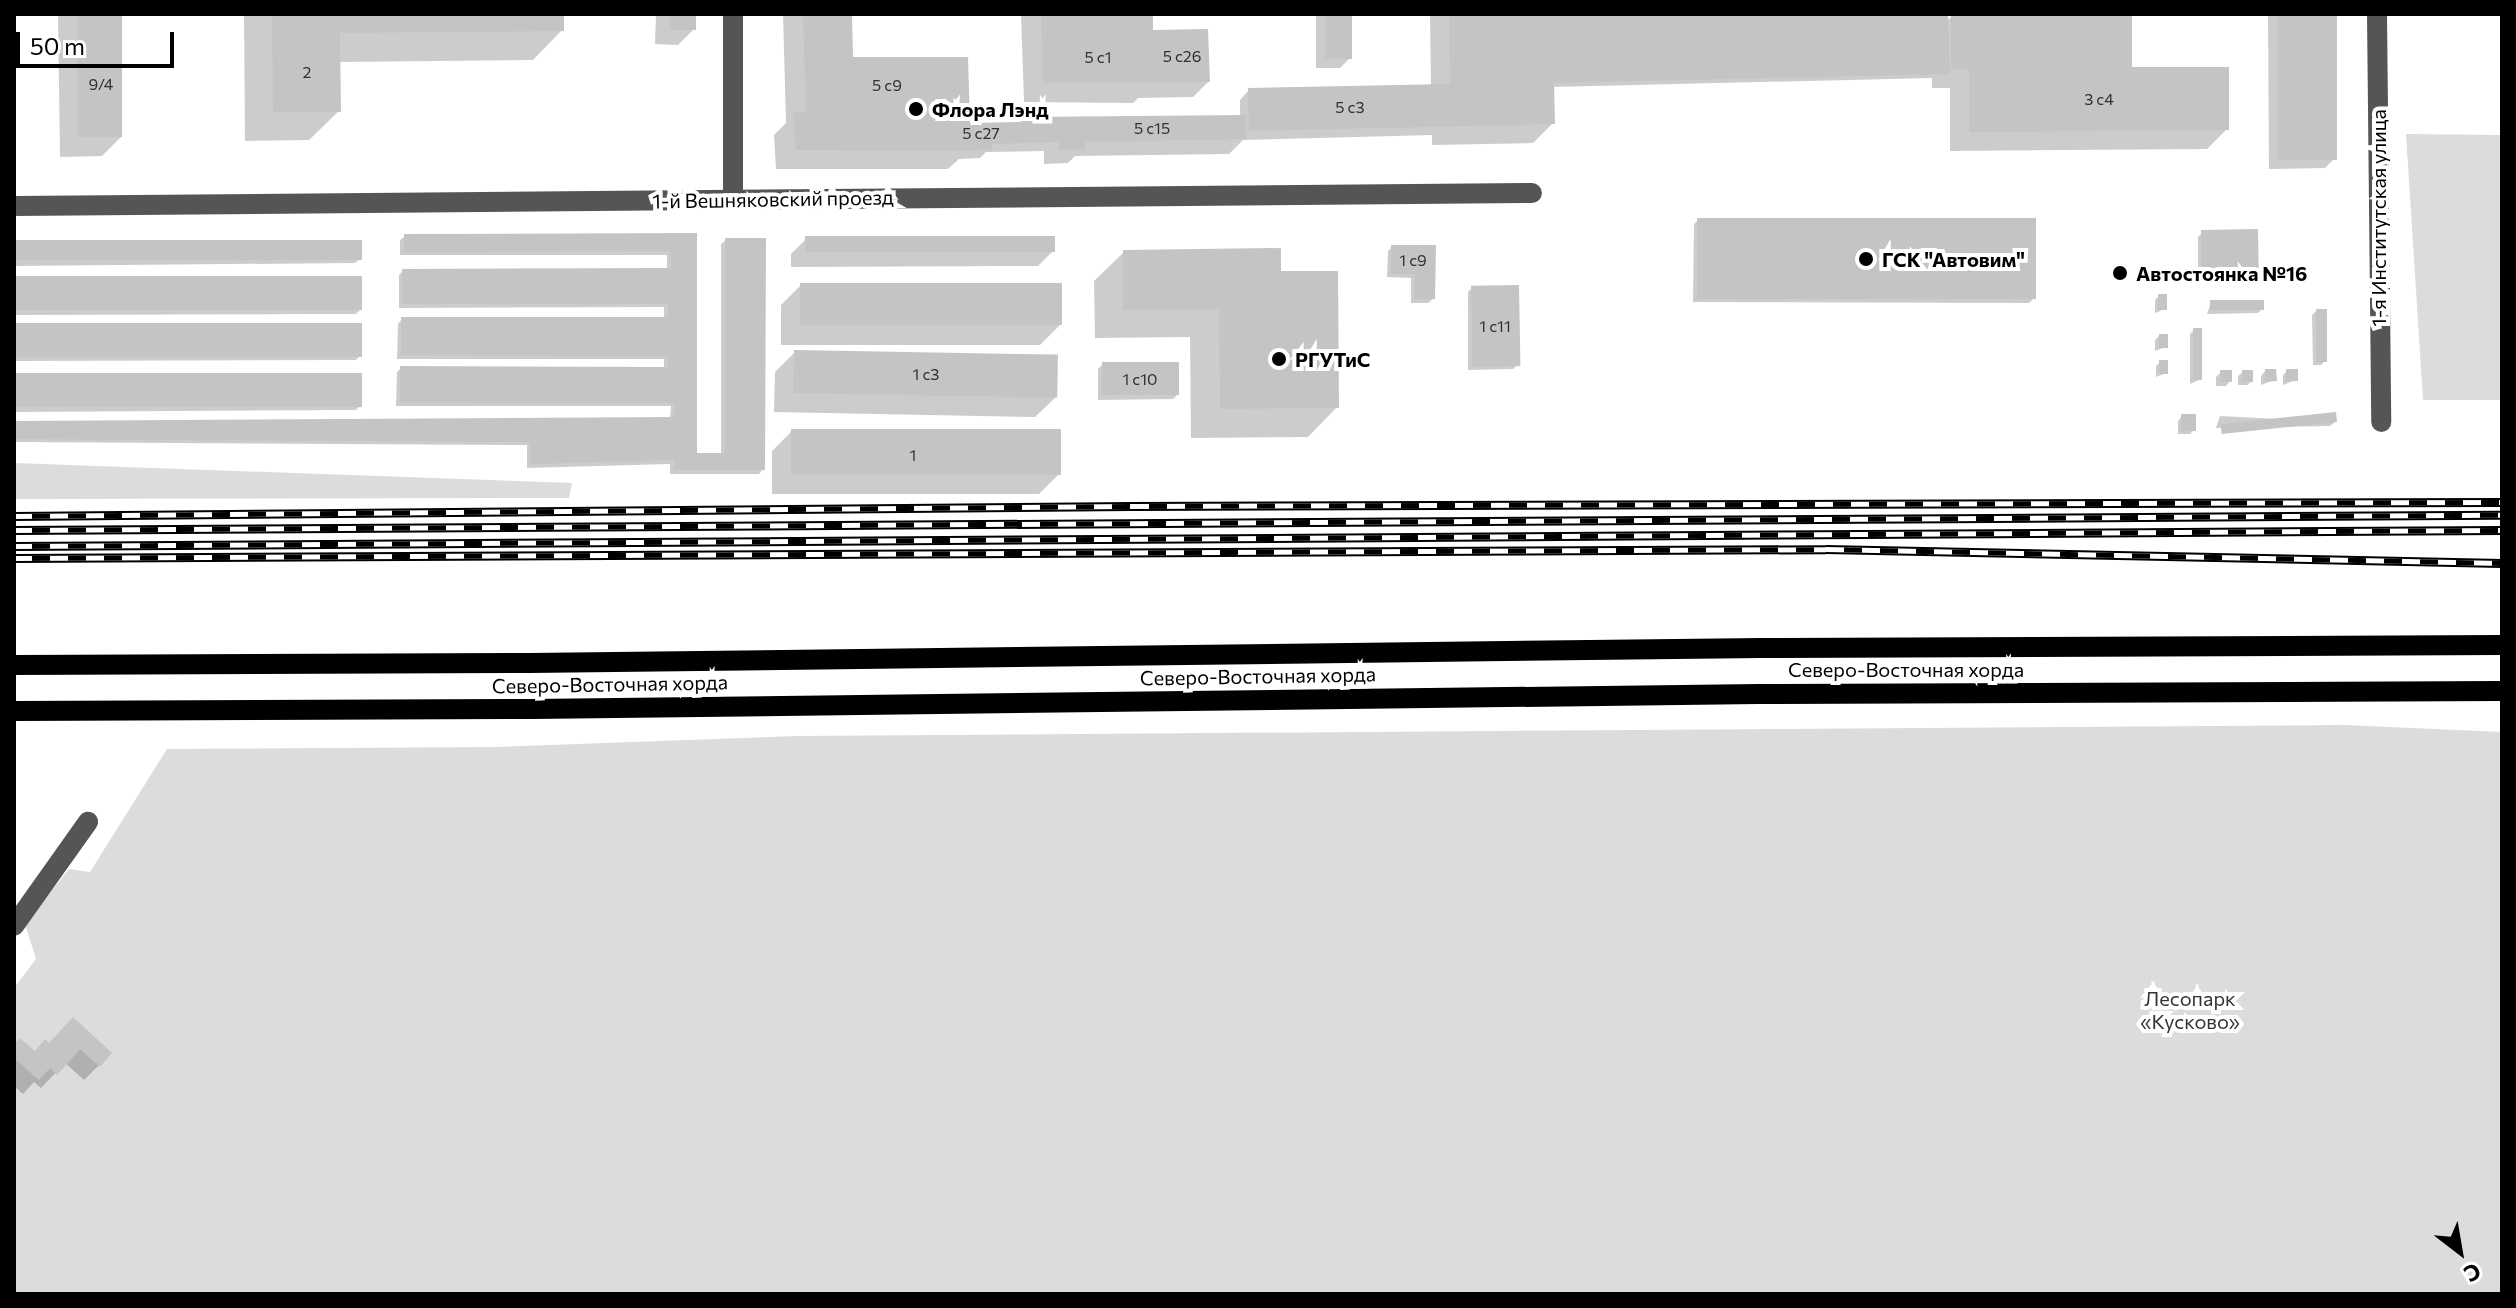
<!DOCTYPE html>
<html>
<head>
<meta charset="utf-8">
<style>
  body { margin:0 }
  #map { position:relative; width:2516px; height:1308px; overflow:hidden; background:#fff; font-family:Commissioner,sans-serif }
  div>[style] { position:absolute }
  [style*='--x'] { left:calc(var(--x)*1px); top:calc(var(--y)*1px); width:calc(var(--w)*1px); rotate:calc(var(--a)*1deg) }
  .green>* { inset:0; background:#dcdcdc }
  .shadow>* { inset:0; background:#0003 }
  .building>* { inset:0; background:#c4c4c4; transform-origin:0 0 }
  .minor>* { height:20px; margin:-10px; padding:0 10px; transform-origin:10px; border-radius:10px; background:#555 }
  .major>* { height:20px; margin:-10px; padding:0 10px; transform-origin:10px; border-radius:10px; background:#000 }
  .rail>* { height:9px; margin-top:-4.5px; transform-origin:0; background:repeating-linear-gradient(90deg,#fff 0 18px,#000 0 36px); box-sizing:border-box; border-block:2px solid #000 }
  .dots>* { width:22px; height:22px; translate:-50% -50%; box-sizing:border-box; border:4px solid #fff; border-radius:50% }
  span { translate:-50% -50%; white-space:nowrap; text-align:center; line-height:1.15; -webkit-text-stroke:8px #fff; paint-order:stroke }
  .number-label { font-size:16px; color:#313131 }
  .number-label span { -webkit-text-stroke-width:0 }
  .poi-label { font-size:20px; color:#000; font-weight:700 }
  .left { translate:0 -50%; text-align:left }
  .street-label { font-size:20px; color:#000 }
  .park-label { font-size:20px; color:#333 }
  .frame { position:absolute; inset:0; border:16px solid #000; pointer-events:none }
  .north { position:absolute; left:2420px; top:1212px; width:80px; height:80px; -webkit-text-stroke:6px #fff; paint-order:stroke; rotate:149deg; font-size:22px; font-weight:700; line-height:32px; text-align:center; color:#000 }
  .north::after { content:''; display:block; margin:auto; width:28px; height:36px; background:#000; clip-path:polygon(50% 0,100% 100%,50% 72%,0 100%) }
  .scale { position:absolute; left:16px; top:32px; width:158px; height:36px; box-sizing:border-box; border:4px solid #000; border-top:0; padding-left:10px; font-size:24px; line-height:28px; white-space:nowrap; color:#000; -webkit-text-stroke:6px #fff; paint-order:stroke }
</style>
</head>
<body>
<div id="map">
  <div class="green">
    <div style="clip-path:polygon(2406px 134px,2502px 135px,2502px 400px,2423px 400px)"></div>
    <div style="clip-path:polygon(14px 463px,572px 483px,569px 498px,14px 499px)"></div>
    <div style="clip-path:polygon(2344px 725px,2502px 732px,2502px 1294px,14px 1294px,14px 988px,36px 959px,25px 924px,69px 869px,90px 872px,167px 749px,496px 747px,796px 736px)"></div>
  </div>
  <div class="shadow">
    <div style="clip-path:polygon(58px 14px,120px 14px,122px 136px,102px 156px,60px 157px)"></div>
    <div style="clip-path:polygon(244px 14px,562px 14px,562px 30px,533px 60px,339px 62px,339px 111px,309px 140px,245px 141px)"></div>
    <div style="clip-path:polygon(656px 14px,694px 14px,693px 30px,678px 45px,655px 44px)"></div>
    <div style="clip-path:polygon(783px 14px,850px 14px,851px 60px,968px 128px,1018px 124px,1023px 119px,1240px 117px,1240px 100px,1249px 90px,1431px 87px,1430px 14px,1946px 14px,1947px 21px,1952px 16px,2130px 14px,2130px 70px,2227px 129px,2207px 149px,1950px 151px,1950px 88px,1932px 88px,1932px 78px,1552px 87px,1553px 123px,1533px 143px,1432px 145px,1432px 135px,1243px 140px,1229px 154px,1075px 156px,1068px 163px,1044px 164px,1044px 151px,986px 152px,980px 158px,959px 159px,948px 169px,776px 169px,774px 135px,786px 123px)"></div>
    <div style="clip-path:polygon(1021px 14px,1151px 14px,1151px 35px,1208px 82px,1193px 97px,1138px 98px,1133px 103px,1024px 102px)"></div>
    <div style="clip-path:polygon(1316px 14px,1350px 14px,1350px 58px,1340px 68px,1316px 68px)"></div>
    <div style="clip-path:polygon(2268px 14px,2335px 14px,2335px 158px,2325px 168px,2269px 169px)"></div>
    <div style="clip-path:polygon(1698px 220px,2033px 299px,2029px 303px,1693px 302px,1694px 224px)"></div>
    <div style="clip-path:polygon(2202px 233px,2257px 267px,2253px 271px,2198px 272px,2198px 237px)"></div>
    <div style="clip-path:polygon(695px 235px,695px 455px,721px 455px,721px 244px,726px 240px,763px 469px,759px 474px,670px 474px,670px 464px,527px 468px,527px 445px,14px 442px,14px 423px,670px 419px,671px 406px,396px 406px,397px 372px,401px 368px,664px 369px,664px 359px,397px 359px,398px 324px,402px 319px,664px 320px,664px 307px,399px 308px,399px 275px,403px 271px,667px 270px,667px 255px,400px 255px,400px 240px,405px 236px)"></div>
    <div style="clip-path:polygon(806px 239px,1053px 251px,1038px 266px,791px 267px,791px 254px)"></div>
    <div style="clip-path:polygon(14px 247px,360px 259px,355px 263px,14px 266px)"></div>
    <div style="clip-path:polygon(1392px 247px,1434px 247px,1433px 299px,1428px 303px,1411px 303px,1411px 278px,1387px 277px,1388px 251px)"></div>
    <div style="clip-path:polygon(1124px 252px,1279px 273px,1337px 407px,1308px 437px,1191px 438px,1190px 337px,1095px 338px,1094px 281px)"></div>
    <div style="clip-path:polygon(14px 280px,360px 310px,356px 314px,14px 315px)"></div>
    <div style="clip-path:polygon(801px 285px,1060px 325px,1040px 345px,781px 345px,781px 305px)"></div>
    <div style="clip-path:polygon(1472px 288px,1518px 365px,1513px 369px,1468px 370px,1468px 292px)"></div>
    <div style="clip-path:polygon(2159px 296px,2165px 309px,2155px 313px,2155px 300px)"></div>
    <div style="clip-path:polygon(2211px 303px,2262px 309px,2258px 313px,2207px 314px)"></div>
    <div style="clip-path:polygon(2316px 311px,2325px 361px,2321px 365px,2313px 365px,2312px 315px)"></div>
    <div style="clip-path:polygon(14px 326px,360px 356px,356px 360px,14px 361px)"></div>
    <div style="clip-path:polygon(2194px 330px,2201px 379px,2190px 384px,2190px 334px)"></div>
    <div style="clip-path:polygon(2159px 336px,2166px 347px,2155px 351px,2155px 340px)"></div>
    <div style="clip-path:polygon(795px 352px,1056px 397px,1035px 417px,774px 412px,775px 372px)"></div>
    <div style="clip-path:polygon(2160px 362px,2166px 373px,2156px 377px,2156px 366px)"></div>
    <div style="clip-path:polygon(1102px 365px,1177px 395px,1173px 399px,1098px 400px,1098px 369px)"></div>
    <div style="clip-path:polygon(2265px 371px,2274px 380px,2261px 385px,2261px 376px)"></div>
    <div style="clip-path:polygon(2287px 371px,2296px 380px,2283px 385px,2283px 375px)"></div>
    <div style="clip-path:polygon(2221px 372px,2230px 381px,2226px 386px,2216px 386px,2216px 377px)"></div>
    <div style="clip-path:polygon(2243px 372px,2252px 381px,2247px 385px,2238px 385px,2238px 376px)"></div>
    <div style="clip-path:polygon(14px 377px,360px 406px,356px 410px,14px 412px)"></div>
    <div style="clip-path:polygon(2182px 416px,2194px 430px,2190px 434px,2178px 434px,2178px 421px)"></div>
    <div style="clip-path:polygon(2220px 416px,2335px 422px,2330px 426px,2216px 428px)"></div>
    <div style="clip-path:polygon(792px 431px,1059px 474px,1039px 494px,772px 494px,772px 451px)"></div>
    <div style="clip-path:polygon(73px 1020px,99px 1065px,84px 1080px,65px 1063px,41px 1088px,34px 1082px,23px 1094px,14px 1086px,14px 1047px,34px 1053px,49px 1046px)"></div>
  </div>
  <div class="building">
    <div style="left:77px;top:14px;width:45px;height:123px"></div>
    <div style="clip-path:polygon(272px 14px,564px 14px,564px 31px,340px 33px,341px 112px,273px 112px)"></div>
    <div style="left:670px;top:14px;width:26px;height:16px"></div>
    <div style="clip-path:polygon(803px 14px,852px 14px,853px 57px,968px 57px,970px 123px,1022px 122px,1023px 117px,1246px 115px,1246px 139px,1085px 142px,1085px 149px,1058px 150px,1059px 142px,992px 144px,992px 149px,965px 151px,796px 150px,793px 113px,806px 112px)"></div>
    <div style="clip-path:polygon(1041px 14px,1153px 14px,1153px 30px,1208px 29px,1210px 82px,1043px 83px)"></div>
    <div style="left:1325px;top:14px;width:27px;height:45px"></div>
    <div style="clip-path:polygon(1449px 14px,1948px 14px,1950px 74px,1554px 83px,1555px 124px,1249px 131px,1248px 88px,1450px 84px)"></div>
    <div style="clip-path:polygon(1951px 14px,2132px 14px,2132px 67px,2229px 67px,2229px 130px,1969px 132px,1969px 69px,1951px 69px)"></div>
    <div style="left:2277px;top:14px;width:60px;height:146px"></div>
    <div style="left:1697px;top:218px;width:339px;height:81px"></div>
    <div style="left:2258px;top:229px;width:39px;height:57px;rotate:89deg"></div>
    <div style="clip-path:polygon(697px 233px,697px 453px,725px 453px,725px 238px,766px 238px,765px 470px,674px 470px,674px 460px,531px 464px,530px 442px,14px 439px,14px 421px,674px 417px,674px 403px,400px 402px,400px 366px,668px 367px,668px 356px,401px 355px,401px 317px,668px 317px,668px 304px,402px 304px,402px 269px,671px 268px,671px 251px,404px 252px,404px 234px)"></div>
    <div style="left:1055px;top:236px;width:16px;height:250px;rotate:90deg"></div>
    <div style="left:362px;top:240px;width:20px;height:348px;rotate:90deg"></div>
    <div style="clip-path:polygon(1391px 245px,1436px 245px,1435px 299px,1414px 299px,1415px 274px,1391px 274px)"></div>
    <div style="clip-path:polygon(1281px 248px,1281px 271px,1338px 271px,1339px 408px,1220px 409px,1219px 309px,1123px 310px,1123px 250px)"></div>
    <div style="left:362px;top:276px;width:34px;height:348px;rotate:90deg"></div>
    <div style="left:800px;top:283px;width:262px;height:42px"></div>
    <div style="left:1519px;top:285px;width:81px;height:48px;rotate:89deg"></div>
    <div style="left:2158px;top:294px;width:9px;height:16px"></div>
    <div style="left:2264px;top:300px;width:10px;height:54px;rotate:90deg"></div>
    <div style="left:2316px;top:309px;width:11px;height:53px"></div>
    <div style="left:362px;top:323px;width:34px;height:348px;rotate:90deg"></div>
    <div style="left:2193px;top:328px;width:9px;height:52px"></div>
    <div style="left:2159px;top:334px;width:9px;height:14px"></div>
    <div style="left:794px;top:350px;width:264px;height:43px;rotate:1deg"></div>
    <div style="left:2159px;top:360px;width:9px;height:14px"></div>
    <div style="left:1179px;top:362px;width:33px;height:77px;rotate:90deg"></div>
    <div style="clip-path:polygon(2265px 369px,2276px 369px,2277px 381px,2265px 382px)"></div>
    <div style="left:2286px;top:369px;width:12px;height:12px"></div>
    <div style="left:2220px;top:370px;width:12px;height:12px"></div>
    <div style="left:2242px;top:370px;width:11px;height:12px"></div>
    <div style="left:362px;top:373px;width:34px;height:348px;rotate:90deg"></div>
    <div style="left:2336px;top:412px;width:10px;height:116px;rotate:84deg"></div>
    <div style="left:2181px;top:414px;width:15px;height:17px"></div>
    <div style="left:791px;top:429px;width:270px;height:46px"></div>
    <div style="clip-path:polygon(73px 1017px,112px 1053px,100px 1067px,80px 1049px,57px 1075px,50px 1068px,39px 1080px,14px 1058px,14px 1044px,20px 1038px,35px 1051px,45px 1039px,49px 1043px)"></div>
  </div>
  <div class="minor">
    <div style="--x:733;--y:14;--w:183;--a:90"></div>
    <div style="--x:2377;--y:14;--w:408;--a:89.4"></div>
    <div style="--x:14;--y:206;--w:1518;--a:-0.49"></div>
    <div style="--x:14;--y:926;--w:128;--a:-54.6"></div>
  </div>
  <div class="major">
    <div style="--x:14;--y:665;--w:515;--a:-0.22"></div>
    <div style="--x:529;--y:663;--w:1233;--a:-0.7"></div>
    <div style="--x:1762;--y:648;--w:740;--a:-0.23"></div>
    <div style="--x:14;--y:711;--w:518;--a:-0.22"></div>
    <div style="--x:532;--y:709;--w:1227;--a:-0.7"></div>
    <div style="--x:1759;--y:694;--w:743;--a:-0.23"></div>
  </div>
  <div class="rail">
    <div style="--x:14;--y:516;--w:1117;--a:-0.51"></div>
    <div style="--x:1131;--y:506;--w:1371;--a:-0.17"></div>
    <div style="--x:14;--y:530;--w:2488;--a:-0.35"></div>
    <div style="--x:14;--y:546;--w:2488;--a:-0.37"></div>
    <div style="--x:14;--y:558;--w:1812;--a:-0.28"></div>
    <div style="--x:1826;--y:549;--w:676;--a:1.19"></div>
  </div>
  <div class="dots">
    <div style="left:916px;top:109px;background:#000"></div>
    <div style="left:1866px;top:259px;background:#000"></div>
    <div style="left:2120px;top:273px;background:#000"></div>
    <div style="left:1279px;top:359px;background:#000"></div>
  </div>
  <div class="number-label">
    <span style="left:1182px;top:56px">5 с26</span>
    <span style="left:1098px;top:57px">5 с1</span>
    <span style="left:307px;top:72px">2</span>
    <span style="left:101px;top:84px">9/4</span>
    <span style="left:887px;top:85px">5 с9</span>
    <span style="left:2099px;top:99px">3 с4</span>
    <span style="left:1350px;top:107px">5 с3</span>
    <span style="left:1152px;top:128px">5 с15</span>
    <span style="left:981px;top:133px">5 с27</span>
    <span style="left:1413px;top:260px">1 с9</span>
    <span style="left:1495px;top:326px">1 с11</span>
    <span style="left:926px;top:374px">1 с3</span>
    <span style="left:1140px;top:379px">1 с10</span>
    <span style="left:913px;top:455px">1</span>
  </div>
  <div class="poi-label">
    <span class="left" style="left:932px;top:109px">Флора Лэнд</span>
    <span class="left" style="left:1882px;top:259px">ГСК "Автовим"</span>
    <span class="left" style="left:2136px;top:273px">Автостоянка №16</span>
    <span class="left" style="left:1295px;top:359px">РГУТиС</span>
  </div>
  <div class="street-label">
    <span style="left:773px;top:199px;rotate:-1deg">1-й Вешняковский проезд</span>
    <span style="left:2378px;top:218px;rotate:-90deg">1-я Институтская улица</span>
    <span style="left:1906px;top:669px">Северо-Восточная хорда</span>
    <span style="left:1258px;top:676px;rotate:-1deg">Северо-Восточная хорда</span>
    <span style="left:610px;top:684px;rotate:-1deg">Северо-Восточная хорда</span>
  </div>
  <div class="park-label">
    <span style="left:2190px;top:1010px">Лесопарк<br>«Кусково»</span>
  </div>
  <div class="frame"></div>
  <div class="north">С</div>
  <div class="scale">50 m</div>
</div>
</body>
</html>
